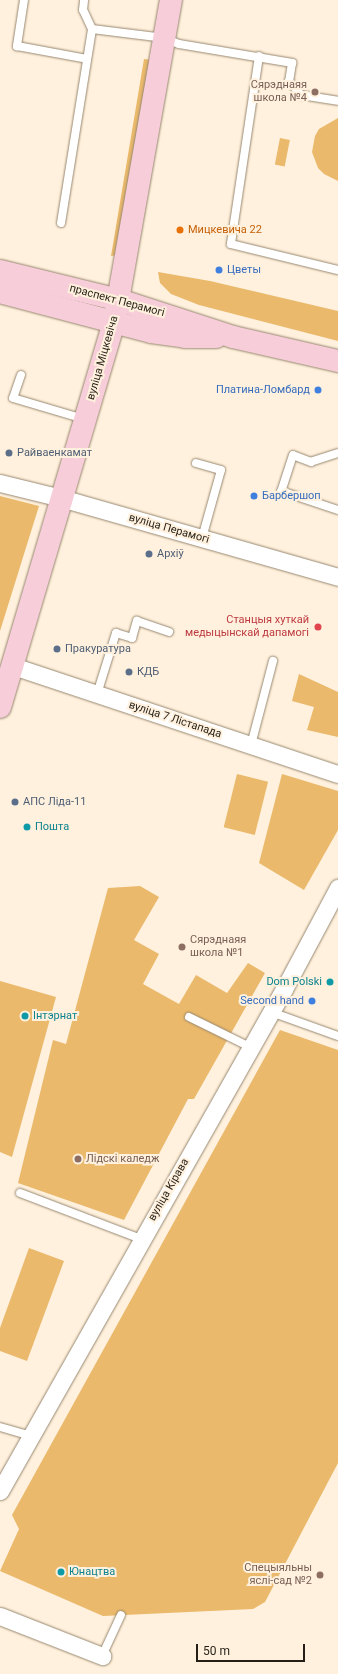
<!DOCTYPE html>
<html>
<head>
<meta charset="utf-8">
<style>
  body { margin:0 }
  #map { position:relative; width:338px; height:1674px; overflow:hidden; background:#fff1dd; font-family:Roboto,sans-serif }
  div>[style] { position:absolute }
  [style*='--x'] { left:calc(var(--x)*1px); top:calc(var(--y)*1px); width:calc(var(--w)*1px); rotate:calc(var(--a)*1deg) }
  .green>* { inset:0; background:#eab96b; transform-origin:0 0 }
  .roads { filter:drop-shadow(0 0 1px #978770) drop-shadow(0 0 1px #978770) }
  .lane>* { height:8px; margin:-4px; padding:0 4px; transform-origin:4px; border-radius:4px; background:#fff }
  .street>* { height:17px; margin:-8.5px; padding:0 8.5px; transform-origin:8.5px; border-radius:8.5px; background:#fff }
  .secondary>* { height:22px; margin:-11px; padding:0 11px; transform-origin:11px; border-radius:11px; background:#f6cdd8 }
  .dots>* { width:11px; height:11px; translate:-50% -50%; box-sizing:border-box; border:2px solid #fff1dd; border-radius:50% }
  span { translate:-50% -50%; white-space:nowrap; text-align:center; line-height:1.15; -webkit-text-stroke:4px #fff1dd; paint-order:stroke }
  .education-label { font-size:11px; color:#785e54 }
  .right { translate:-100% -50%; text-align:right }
  .left { translate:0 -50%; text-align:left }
  .food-label { font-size:11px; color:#c56008 }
  .shop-label { font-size:11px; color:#366cbe }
  .street-label { font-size:11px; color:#241e15 }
  .service-label { font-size:11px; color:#4e5e75 }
  .health-label { font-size:11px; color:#be3a42 }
  .culture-label { font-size:11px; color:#0d838f }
  .scale { position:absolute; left:196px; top:1644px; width:109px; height:18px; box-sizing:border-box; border:2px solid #241e15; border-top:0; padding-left:5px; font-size:12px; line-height:14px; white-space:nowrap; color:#241e15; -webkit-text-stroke:3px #fff1dd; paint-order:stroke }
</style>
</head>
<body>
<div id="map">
  <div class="green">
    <div style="clip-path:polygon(144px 59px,153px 60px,119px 255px,111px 256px)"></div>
    <div style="clip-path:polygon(338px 118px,338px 181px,324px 174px,318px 168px,312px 152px,315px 136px,319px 129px)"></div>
    <div style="left:280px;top:138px;width:10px;height:27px;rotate:11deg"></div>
    <div style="clip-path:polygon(158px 272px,210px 281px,338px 311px,338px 341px,199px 305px,171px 294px,160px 283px)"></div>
    <div style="clip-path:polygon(0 496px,39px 506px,0 631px)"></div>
    <div style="clip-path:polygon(299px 674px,338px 692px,338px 737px,307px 730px,314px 707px,292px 701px)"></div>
    <div style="left:237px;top:774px;width:32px;height:55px;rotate:14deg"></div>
    <div style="clip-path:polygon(282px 774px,338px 791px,338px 830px,304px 890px,259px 863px)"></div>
    <div style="clip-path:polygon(140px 886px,159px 897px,134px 940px,159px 954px,143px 984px,179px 1004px,196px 975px,227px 993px,248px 963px,265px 973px,194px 1099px,188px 1099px,124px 1220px,18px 1183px,53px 1040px,66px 1044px,108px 888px)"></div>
    <div style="clip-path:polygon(0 981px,56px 997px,12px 1157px,0 1152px)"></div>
    <div style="clip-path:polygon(280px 1030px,338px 1050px,338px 1463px,265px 1602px,253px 1609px,103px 1616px,0 1571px,19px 1529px,12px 1515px)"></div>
    <div style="clip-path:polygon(29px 1248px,64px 1261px,27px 1361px,0 1351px,0 1328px)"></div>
  </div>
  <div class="roads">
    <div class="lane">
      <div style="--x:24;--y:0;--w:47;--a:98.7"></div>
      <div style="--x:17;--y:46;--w:71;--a:10.5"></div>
      <div style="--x:92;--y:29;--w:73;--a:7.1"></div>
      <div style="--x:164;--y:38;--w:16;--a:22"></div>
      <div style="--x:179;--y:44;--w:115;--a:9.5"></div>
      <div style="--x:292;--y:63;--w:18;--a:99"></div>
      <div style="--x:289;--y:81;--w:18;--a:49"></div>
      <div style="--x:301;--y:95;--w:37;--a:9"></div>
      <div style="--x:259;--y:56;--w:190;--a:98.5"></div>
      <div style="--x:231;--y:244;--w:110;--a:13.7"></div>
      <div style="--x:61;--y:223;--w:196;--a:-80.9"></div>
      <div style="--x:92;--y:29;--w:21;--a:-115"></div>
      <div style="--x:83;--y:10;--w:10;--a:-84"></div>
      <div style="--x:21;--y:375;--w:24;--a:109"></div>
      <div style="--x:13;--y:398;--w:74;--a:16.5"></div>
      <div style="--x:338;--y:453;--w:28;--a:162"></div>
      <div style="--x:311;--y:462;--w:19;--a:-159"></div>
      <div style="--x:293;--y:455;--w:38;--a:108"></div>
      <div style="--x:281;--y:491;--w:60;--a:18.4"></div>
      <div style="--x:196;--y:463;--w:26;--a:16"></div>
      <div style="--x:221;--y:470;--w:71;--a:105.6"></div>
      <div style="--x:97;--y:694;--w:64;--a:-72.7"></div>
      <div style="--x:116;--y:633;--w:17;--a:17"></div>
      <div style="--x:132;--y:638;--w:18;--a:-74"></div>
      <div style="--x:137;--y:621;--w:34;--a:19"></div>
      <div style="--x:251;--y:745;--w:87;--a:-75.3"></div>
      <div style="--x:271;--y:1012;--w:71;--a:19.7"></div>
      <div style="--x:189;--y:1017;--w:68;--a:26.2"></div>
      <div style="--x:20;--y:1193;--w:129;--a:20.8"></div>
      <div style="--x:0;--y:1427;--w:32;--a:16"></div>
      <div style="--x:102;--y:1656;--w:45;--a:-65.1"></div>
    </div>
    <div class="street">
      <div style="--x:0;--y:483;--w:63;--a:13.8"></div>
      <div style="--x:61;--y:498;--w:288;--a:15.9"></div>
      <div style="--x:13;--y:666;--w:342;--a:18.4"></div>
      <div style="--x:0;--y:1491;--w:577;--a:-60.5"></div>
      <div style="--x:284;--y:989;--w:115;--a:-61.9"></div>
      <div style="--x:0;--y:1616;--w:110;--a:21.4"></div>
    </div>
    <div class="secondary">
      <div style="--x:0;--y:271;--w:122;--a:13.7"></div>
      <div style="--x:119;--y:300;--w:120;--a:18"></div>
      <div style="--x:233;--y:337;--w:108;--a:12.9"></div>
      <div style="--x:0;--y:292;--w:156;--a:14.8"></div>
      <div style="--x:151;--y:332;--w:34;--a:8"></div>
      <div style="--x:185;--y:337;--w:31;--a:0"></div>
      <div style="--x:0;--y:707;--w:401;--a:-73.5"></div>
      <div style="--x:114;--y:323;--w:328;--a:-80"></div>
    </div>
  </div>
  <div class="dots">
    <div style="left:315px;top:92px;background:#8d6e63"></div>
    <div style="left:180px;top:230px;background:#e8710a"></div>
    <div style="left:219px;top:270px;background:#3f7fe0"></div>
    <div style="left:318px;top:390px;background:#3f7fe0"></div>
    <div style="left:9px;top:453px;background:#5c6f8a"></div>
    <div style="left:254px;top:496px;background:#3f7fe0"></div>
    <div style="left:149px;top:554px;background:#5c6f8a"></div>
    <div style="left:318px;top:627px;background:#e0444e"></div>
    <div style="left:57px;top:649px;background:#5c6f8a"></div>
    <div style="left:129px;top:672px;background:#5c6f8a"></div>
    <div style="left:15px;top:802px;background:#5c6f8a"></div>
    <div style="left:27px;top:827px;background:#0f9aa8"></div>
    <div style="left:182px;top:947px;background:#8d6e63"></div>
    <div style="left:330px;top:982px;background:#0f9aa8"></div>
    <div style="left:312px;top:1001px;background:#3f7fe0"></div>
    <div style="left:25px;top:1016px;background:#0f9aa8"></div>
    <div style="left:78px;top:1159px;background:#8d6e63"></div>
    <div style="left:61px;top:1572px;background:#0f9aa8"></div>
    <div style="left:320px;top:1575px;background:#8d6e63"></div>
  </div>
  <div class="education-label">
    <span class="right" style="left:307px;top:92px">Сярэднаяя<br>школа №4</span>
    <span class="left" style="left:190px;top:947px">Сярэднаяя<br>школа №1</span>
    <span class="left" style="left:86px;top:1159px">Лідскі каледж</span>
    <span class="right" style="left:312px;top:1575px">Спецыяльны<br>яслі-сад №2</span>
  </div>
  <div class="food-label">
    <span class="left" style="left:188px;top:230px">Мицкевича 22</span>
  </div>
  <div class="shop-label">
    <span class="left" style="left:227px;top:270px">Цветы</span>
    <span class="right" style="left:310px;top:390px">Платина-Ломбард</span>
    <span class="left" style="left:262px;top:496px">Барбершоп</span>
    <span class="right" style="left:304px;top:1001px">Second hand</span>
  </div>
  <div class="street-label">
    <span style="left:117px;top:301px;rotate:15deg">праспект Перамогі</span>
    <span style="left:103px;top:358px;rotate:-74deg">вуліца Міцкевіча</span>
    <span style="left:169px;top:529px;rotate:16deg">вуліца Перамогі</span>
    <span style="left:175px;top:720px;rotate:18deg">вуліца 7 Лістапада</span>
    <span style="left:169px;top:1190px;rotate:-60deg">вуліца Кірава</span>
  </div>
  <div class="service-label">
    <span class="left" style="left:17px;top:453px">Райваенкамат</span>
    <span class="left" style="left:157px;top:554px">Архіў</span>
    <span class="left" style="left:65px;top:649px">Пракуратура</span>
    <span class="left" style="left:137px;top:672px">КДБ</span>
    <span class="left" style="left:23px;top:802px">АПС Ліда-11</span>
  </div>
  <div class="health-label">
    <span class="right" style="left:309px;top:627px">Станцыя хуткай<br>медыцынскай дапамогі</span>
  </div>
  <div class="culture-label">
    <span class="left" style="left:35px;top:827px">Пошта</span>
    <span class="right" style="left:322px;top:982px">Dom Polski</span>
    <span class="left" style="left:33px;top:1016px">Інтэрнат</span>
    <span class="left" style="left:69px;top:1572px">Юнацтва</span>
  </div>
  <div class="scale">50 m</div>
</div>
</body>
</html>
